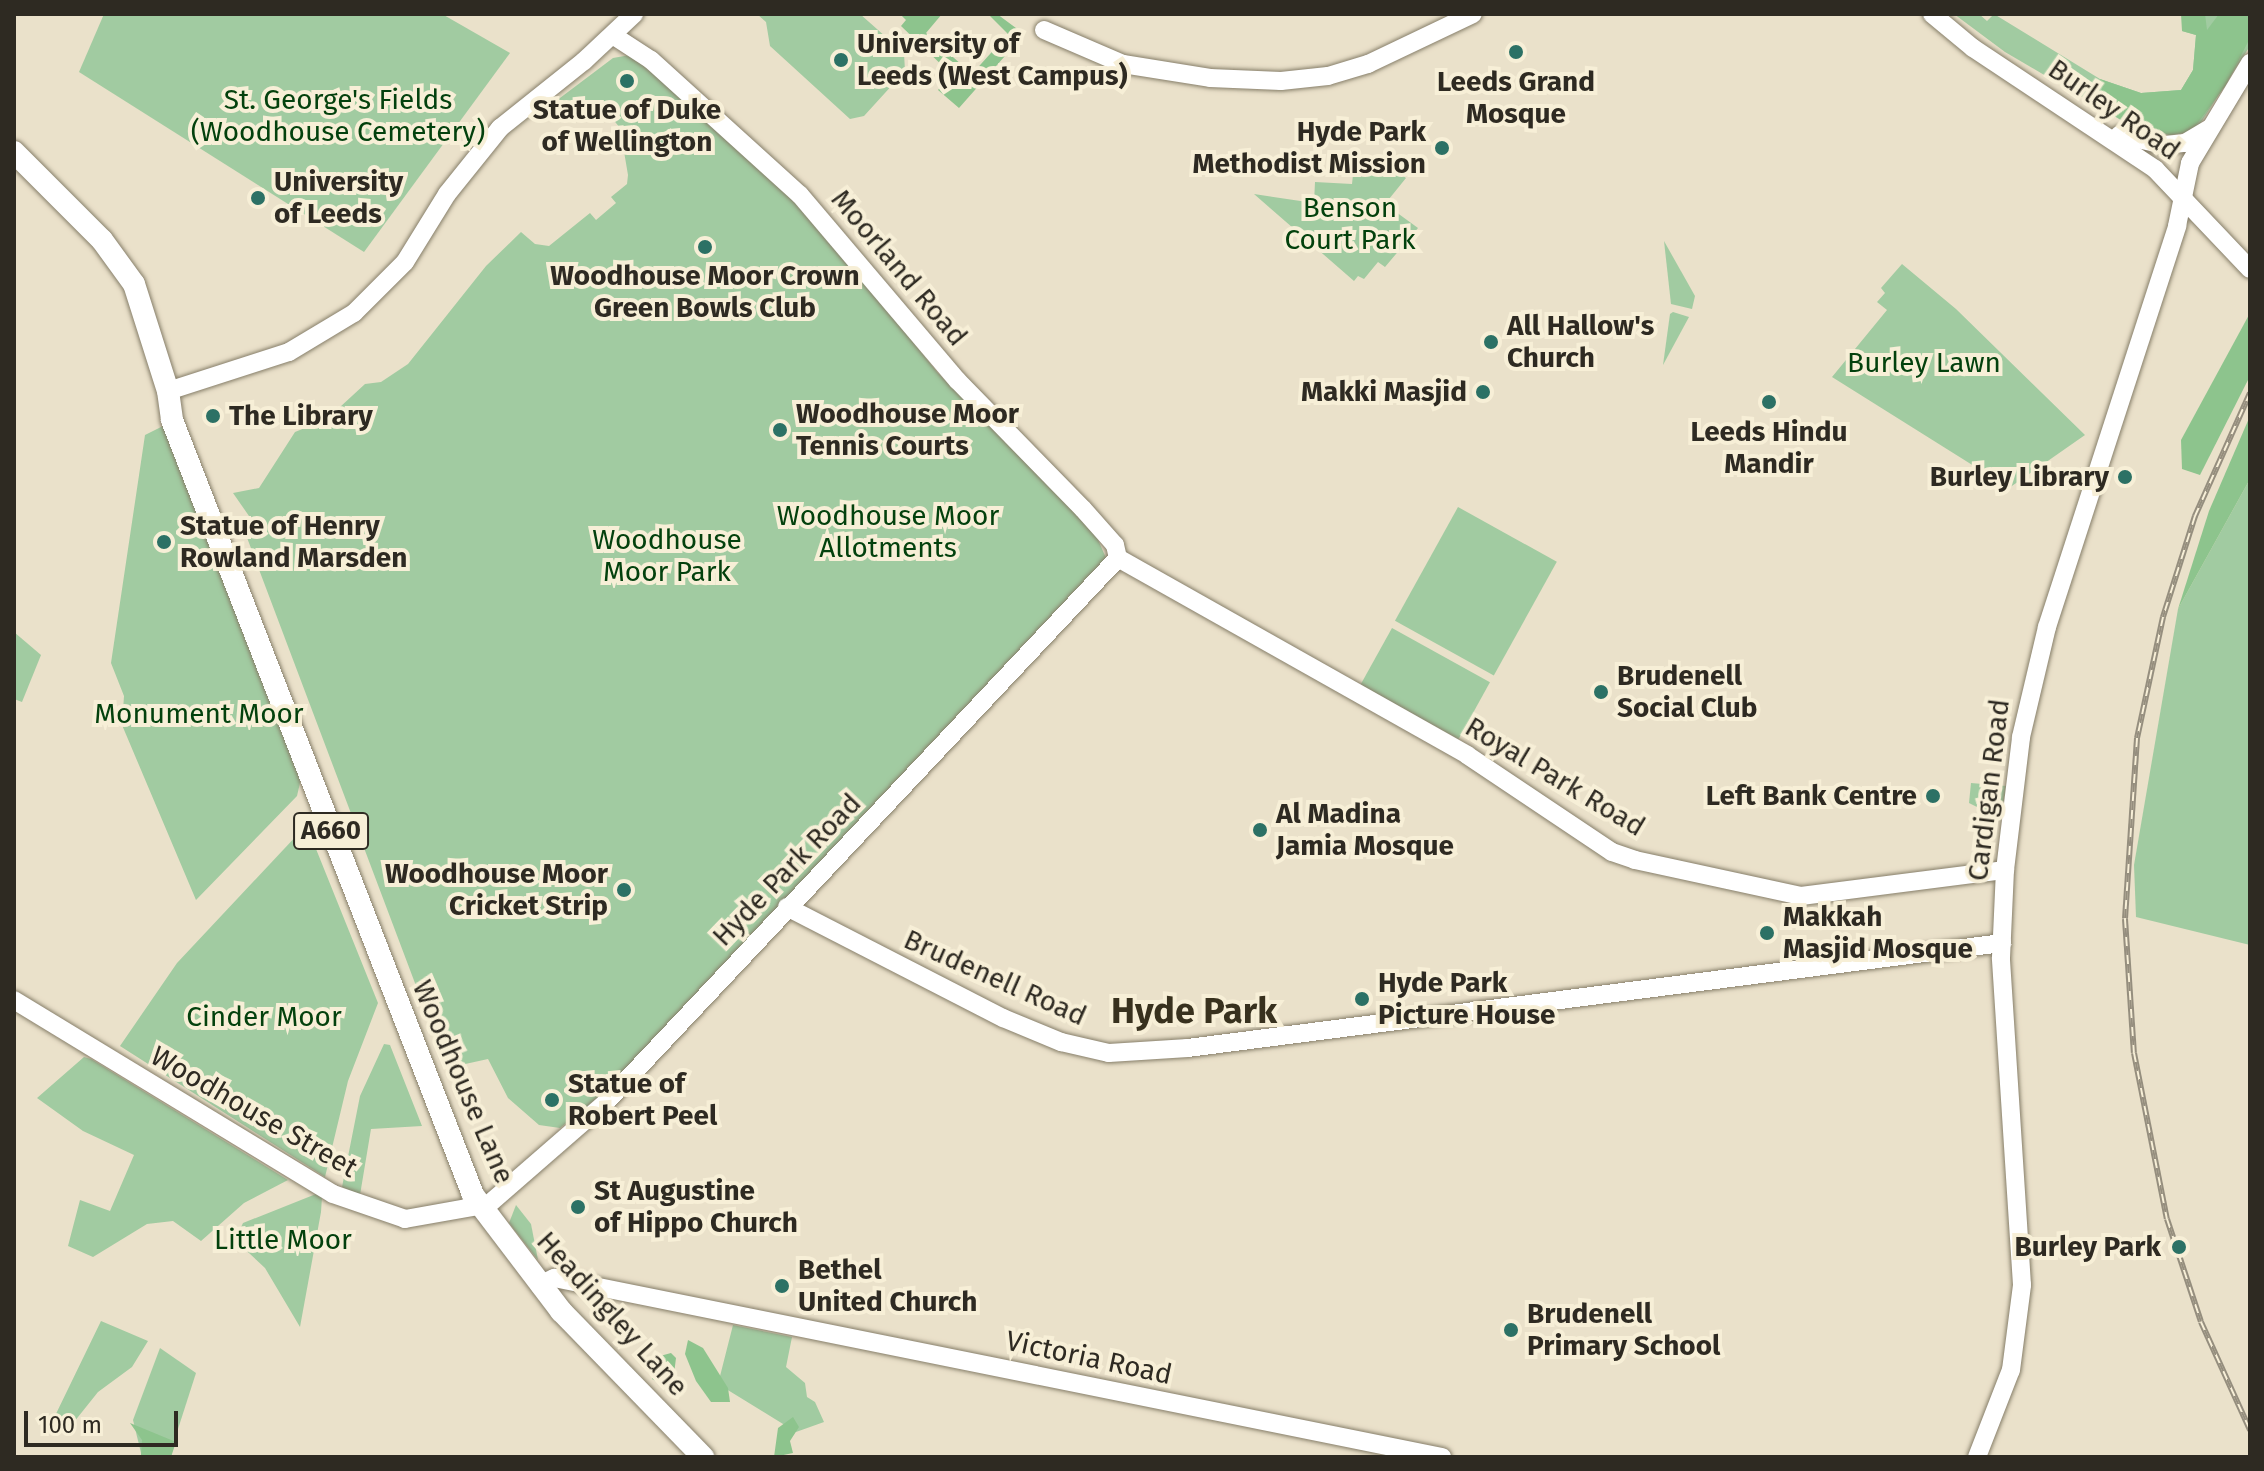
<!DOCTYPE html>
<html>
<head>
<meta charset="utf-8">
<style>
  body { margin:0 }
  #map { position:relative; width:2264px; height:1471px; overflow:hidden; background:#eae1ca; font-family:"Fira Sans",sans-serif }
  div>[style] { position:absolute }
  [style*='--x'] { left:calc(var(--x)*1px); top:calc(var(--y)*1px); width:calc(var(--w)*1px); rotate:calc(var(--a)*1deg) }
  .green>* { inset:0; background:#a1cba1; transform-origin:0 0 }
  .forest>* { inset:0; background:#8dc48d }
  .roads { filter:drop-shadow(0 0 2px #867e69) drop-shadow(0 0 2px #867e69) }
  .secondary>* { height:18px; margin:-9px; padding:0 9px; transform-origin:9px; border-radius:9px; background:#fff }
  .highway>* { height:22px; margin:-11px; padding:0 11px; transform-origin:11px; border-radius:11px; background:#fff }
  .rail>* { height:6px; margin-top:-3px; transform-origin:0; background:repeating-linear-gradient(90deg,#f7efd7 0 9px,#958e7e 0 18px); box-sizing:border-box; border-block:2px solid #958e7e }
  .dots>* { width:22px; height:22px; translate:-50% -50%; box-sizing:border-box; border:4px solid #f7efd7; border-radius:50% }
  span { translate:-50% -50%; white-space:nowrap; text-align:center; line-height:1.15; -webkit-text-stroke:8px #f7efd7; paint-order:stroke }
  .shield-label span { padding:2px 6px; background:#f7efd7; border:2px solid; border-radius:6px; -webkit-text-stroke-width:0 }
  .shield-label { font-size:26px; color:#2e2a22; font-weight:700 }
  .poi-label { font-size:28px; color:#2e2a22; font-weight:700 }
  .left { translate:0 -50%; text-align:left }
  .right { translate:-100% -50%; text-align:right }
  .park-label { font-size:28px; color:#03410d }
  .street-label { font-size:28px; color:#2e2a22 }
  .district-label { font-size:36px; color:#38311e; font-weight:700 }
  .frame { position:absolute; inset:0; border:16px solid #2e2a22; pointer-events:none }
  .scale { position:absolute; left:24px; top:1411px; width:154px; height:36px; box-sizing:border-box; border:4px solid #2e2a22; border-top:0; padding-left:10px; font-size:24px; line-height:28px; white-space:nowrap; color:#2e2a22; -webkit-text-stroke:6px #f7efd7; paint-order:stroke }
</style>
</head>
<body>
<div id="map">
  <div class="green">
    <div style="clip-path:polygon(104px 14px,442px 14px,510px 53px,364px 252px,79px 72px)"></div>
    <div style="clip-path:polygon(757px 14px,860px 14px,904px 53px,905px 71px,864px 116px,850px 119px,770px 46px,766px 22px)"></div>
    <div style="clip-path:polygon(1954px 14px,1979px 14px,1987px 21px,1994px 14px,2100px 79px,2141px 93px,2181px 90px,2193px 70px,2196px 35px,2182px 31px,2183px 14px,2250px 14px,2250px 46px,2200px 124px,2191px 132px,2170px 135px,2131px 126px,2005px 52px)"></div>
    <div style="clip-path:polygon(630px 55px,700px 112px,817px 222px,937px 372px,1095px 533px,1106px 558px,601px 1095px,560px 1128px,539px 1125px,508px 1098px,488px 1059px,447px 1068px,246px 535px,249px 516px,233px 493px,259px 488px,295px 432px,327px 419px,365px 384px,381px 382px,408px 364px,486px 266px,521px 232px,535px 244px,549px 246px,590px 213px,596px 220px,616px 203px,611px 197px,627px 184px,628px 175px,620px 128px,608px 113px,587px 102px,556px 101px,613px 58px)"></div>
    <div style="clip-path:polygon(1382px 160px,1406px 178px,1385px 204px,1418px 228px,1385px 267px,1378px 262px,1364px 279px,1358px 276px,1354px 281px,1254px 194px,1314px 203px,1315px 182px,1352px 184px,1354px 165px,1382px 168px)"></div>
    <div style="clip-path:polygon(1664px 241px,1695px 296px,1692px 309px,1671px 304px)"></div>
    <div style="clip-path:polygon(1902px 264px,1956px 309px,2085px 435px,2009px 488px,1832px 377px,1887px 310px,1877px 302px,1885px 293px,1881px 288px)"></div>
    <div style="clip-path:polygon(1673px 312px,1689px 317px,1663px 365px,1670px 314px)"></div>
    <div style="clip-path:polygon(165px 425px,302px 774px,297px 796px,196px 900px,122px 725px,124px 696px,111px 663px,145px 435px)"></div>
    <div style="clip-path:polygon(2250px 479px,2250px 945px,2136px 917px,2134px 865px,2178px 609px)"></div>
    <div style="left:1458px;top:507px;width:113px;height:130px;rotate:29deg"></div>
    <div style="left:1392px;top:628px;width:112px;height:65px;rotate:29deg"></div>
    <div style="clip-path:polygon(14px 632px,41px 655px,22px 702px,14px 699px)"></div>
    <div style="clip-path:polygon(1971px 783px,2006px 786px,2001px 819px,1969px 803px)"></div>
    <div style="clip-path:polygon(299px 833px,312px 839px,378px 1003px,348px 1081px,325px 1177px,120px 1046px,177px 963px)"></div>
    <div style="clip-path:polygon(384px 1044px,390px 1045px,422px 1126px,371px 1129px,360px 1195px,342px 1187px,360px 1096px)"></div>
    <div style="clip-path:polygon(84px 1057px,91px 1059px,288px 1180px,244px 1203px,201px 1241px,173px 1221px,147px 1224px,93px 1257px,68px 1246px,80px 1200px,110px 1211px,134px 1155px,83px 1131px,37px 1098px)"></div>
    <div style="clip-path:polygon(316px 1194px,322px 1197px,321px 1212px,300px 1327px,265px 1268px,235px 1240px,243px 1223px)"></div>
    <div style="clip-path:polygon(516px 1205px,531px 1224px,538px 1260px,509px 1223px)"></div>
    <div style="clip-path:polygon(101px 1321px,148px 1341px,132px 1367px,98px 1392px,70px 1427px,53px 1420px)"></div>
    <div style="clip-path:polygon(733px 1325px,792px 1337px,786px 1367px,805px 1383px,807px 1397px,815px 1402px,824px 1422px,796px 1432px,718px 1384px)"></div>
    <div style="clip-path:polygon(160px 1348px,196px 1373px,169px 1457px,142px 1457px,133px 1420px)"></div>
  </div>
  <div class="forest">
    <div style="clip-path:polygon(900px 14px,942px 14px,926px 33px,972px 74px,1008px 34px,988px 14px,997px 14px,1020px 31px,1020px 39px,959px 108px,938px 90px,949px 77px,948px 71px,901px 26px,906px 20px)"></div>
    <div style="clip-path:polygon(2181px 14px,2205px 14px,2207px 30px,2219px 14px,2250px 14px,2250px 38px,2226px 85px,2191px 132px,2170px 135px,2131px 126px,2105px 110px,2100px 79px,2141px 93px,2181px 90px,2193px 70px,2196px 35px,2182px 31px)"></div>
    <div style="clip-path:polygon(2250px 313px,2250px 376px,2200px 475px,2182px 469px,2181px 440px)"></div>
    <div style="clip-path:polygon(2250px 416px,2250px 479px,2178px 609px,2209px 511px)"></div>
    <div style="clip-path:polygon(688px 1340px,703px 1348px,728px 1388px,730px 1402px,711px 1402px,696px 1381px,685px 1354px)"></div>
    <div style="clip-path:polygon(671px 1353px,676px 1358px,674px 1374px,660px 1383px,652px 1379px,660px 1356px)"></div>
    <div style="clip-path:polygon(793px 1417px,799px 1427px,790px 1441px,793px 1453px,774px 1457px,778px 1428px)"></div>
    <div style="clip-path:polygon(130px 1423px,176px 1442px,171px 1457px,122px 1457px,141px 1455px,142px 1440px)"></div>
  </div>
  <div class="roads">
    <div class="secondary">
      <div style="--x:1932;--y:14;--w:53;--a:39.7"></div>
      <div style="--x:1973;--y:48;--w:219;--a:33.6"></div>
      <div style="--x:2155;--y:169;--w:138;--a:46.5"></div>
      <div style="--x:1044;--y:30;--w:86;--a:23.3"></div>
      <div style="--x:1123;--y:64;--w:88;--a:9.1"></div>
      <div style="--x:1210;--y:78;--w:71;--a:2.4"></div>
      <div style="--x:1281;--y:81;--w:47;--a:-6.1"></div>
      <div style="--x:1328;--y:76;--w:42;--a:-16.7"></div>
      <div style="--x:1368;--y:64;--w:116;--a:-25.5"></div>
      <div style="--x:614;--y:36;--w:44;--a:33"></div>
      <div style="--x:651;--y:60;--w:201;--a:42.2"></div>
      <div style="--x:800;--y:195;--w:243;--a:49.7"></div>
      <div style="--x:957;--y:380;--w:180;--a:45.7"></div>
      <div style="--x:1083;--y:509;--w:48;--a:48.4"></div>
      <div style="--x:1115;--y:545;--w:13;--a:77"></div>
      <div style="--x:2119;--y:135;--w:47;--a:12.3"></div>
      <div style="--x:2165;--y:145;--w:20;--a:-6"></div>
      <div style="--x:2185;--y:143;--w:27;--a:-31"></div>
      <div style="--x:168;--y:391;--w:127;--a:-17.9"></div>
      <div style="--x:289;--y:352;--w:76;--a:-31"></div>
      <div style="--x:354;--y:313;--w:72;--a:-45"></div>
      <div style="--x:405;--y:262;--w:80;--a:-58.3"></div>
      <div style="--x:447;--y:194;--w:85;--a:-51.2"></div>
      <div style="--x:500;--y:128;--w:107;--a:-38.6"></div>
      <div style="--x:584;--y:61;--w:69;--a:-43.2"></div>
      <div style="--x:1118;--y:558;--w:401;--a:29.4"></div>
      <div style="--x:1467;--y:755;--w:174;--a:33.8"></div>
      <div style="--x:1612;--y:852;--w:24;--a:19"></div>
      <div style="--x:1635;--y:860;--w:170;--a:12.2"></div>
      <div style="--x:1801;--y:896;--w:206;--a:-7.3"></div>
      <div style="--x:787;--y:907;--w:243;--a:27.2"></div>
      <div style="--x:1003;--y:1018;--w:63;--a:22.5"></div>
      <div style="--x:1061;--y:1042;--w:49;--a:12.9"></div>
      <div style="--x:1109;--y:1053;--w:79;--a:-3.6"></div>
      <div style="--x:1188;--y:1048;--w:821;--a:-7.35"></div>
      <div style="--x:14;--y:1000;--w:373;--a:31.3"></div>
      <div style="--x:333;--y:1194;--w:76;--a:19.1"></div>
      <div style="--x:405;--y:1219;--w:85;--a:-10.1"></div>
      <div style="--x:489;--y:1204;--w:154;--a:-41"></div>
      <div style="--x:605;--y:1103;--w:748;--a:-46.73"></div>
      <div style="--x:539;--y:1285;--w:17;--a:-25"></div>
      <div style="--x:554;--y:1278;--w:906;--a:11.4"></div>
      <div style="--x:1977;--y:1457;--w:93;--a:-68.7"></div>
      <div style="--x:2011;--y:1370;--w:86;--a:-82.6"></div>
      <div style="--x:2022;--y:1285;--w:328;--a:-93.7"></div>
      <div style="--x:2001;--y:958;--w:88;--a:-87.4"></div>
      <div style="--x:2005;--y:870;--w:134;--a:-83.1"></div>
      <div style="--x:2021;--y:737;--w:113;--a:-76.7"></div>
      <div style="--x:2047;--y:627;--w:422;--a:-72"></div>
      <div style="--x:2177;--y:226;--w:64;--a:-78.3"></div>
      <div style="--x:2190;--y:163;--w:117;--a:-59"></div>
    </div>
    <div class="highway">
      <div style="--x:14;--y:152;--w:124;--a:45"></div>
      <div style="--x:102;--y:240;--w:54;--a:54"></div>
      <div style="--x:134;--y:284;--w:112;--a:72.4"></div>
      <div style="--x:168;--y:391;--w:29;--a:82"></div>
      <div style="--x:172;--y:420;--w:831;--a:68.77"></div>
      <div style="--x:473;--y:1195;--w:146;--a:52.8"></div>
      <div style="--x:561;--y:1311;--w:204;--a:45.8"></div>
    </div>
  </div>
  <div class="rail">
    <div style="--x:2250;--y:393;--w:135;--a:114.1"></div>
    <div style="--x:2195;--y:516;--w:106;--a:107.6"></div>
    <div style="--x:2163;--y:617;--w:124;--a:102.1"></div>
    <div style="--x:2137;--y:738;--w:181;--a:93.8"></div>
    <div style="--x:2125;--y:919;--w:134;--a:86.2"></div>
    <div style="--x:2134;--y:1053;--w:169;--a:78.8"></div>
    <div style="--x:2167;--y:1219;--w:108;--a:71.7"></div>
    <div style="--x:2201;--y:1322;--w:119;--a:65.6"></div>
  </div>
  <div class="dots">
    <div style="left:1516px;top:52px;background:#2c7165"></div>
    <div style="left:841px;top:60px;background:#2c7165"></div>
    <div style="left:627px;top:81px;background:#2c7165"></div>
    <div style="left:1442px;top:148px;background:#2c7165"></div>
    <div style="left:258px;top:198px;background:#2c7165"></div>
    <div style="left:705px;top:247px;background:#2c7165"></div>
    <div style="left:1491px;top:342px;background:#2c7165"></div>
    <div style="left:1483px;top:392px;background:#2c7165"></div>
    <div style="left:1769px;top:402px;background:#2c7165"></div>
    <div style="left:213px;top:416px;background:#2c7165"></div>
    <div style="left:780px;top:430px;background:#2c7165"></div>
    <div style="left:2125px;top:477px;background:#2c7165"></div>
    <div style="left:164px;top:542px;background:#2c7165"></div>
    <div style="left:1601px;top:692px;background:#2c7165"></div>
    <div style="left:1933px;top:796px;background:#2c7165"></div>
    <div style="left:1260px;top:830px;background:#2c7165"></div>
    <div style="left:624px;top:890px;background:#2c7165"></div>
    <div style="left:1767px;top:933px;background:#2c7165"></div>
    <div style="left:1362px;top:999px;background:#2c7165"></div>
    <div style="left:552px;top:1100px;background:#2c7165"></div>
    <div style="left:578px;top:1207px;background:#2c7165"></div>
    <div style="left:2179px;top:1247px;background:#2c7165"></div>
    <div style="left:782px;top:1286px;background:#2c7165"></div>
    <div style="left:1511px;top:1330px;background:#2c7165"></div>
  </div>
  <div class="shield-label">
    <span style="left:331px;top:831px">A660</span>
  </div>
  <div class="poi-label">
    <span class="left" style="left:857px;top:60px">University of<br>Leeds (West Campus)</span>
    <span style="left:1516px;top:98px">Leeds Grand<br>Mosque</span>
    <span style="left:627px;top:126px">Statue of Duke<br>of Wellington</span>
    <span class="right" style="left:1426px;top:148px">Hyde Park<br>Methodist Mission</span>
    <span class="left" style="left:274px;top:198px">University<br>of Leeds</span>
    <span style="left:705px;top:292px">Woodhouse Moor Crown<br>Green Bowls Club</span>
    <span class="left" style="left:1507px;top:342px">All Hallow's<br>Church</span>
    <span class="right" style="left:1467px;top:392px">Makki Masjid</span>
    <span class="left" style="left:796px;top:430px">Woodhouse Moor<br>Tennis Courts</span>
    <span class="left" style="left:229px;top:416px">The Library</span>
    <span style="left:1769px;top:448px">Leeds Hindu<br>Mandir</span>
    <span class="right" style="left:2109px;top:477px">Burley Library</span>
    <span class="left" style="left:180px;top:542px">Statue of Henry<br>Rowland Marsden</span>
    <span class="left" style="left:1617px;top:692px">Brudenell<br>Social Club</span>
    <span class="right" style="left:1917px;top:796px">Left Bank Centre</span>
    <span class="left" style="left:1276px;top:830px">Al Madina<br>Jamia Mosque</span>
    <span class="right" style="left:608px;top:890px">Woodhouse Moor<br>Cricket Strip</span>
    <span class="left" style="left:1783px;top:933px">Makkah<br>Masjid Mosque</span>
    <span class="left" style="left:1378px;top:999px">Hyde Park<br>Picture House</span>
    <span class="left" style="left:568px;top:1100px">Statue of<br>Robert Peel</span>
    <span class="left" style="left:594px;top:1207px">St Augustine<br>of Hippo Church</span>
    <span class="right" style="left:2161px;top:1247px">Burley Park</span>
    <span class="left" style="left:798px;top:1286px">Bethel<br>United Church</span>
    <span class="left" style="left:1527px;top:1330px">Brudenell<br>Primary School</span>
  </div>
  <div class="park-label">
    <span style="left:338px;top:116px">St. George's Fields<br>(Woodhouse Cemetery)</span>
    <span style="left:1350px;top:224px">Benson<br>Court Park</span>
    <span style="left:1924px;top:363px">Burley Lawn</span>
    <span style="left:888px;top:532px">Woodhouse Moor<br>Allotments</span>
    <span style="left:667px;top:556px">Woodhouse<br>Moor Park</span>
    <span style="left:199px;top:714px">Monument Moor</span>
    <span style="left:264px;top:1017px">Cinder Moor</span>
    <span style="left:283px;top:1240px">Little Moor</span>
  </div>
  <div class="street-label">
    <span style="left:2114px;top:110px;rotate:35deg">Burley Road</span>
    <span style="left:899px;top:268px;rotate:50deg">Moorland Road</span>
    <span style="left:1555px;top:777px;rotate:31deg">Royal Park Road</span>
    <span style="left:1989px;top:790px;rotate:-83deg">Cardigan Road</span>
    <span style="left:787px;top:870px;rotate:-46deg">Hyde Park Road</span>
    <span style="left:995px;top:978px;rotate:24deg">Brudenell Road</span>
    <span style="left:463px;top:1082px;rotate:67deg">Woodhouse Lane</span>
    <span style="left:254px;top:1112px;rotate:30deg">Woodhouse Street</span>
    <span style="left:612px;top:1314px;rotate:48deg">Headingley Lane</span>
    <span style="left:1089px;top:1358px;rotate:12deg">Victoria Road</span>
  </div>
  <div class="district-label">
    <span style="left:1194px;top:1012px">Hyde Park</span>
  </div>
  <div class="frame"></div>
  <div class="scale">100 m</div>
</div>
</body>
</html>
